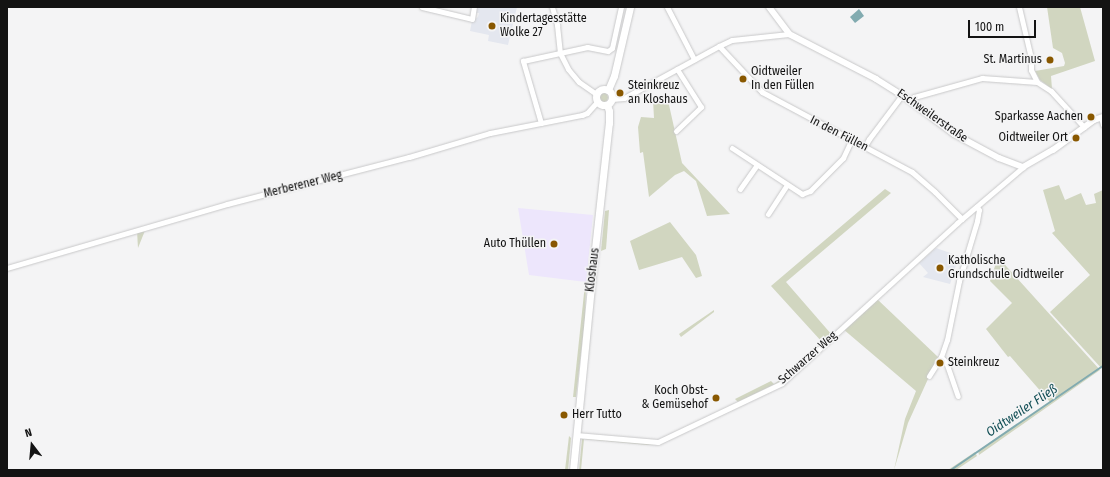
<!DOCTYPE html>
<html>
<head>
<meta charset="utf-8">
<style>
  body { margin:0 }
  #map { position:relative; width:1110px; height:477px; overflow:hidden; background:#f4f4f5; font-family:"Fira Sans Condensed",sans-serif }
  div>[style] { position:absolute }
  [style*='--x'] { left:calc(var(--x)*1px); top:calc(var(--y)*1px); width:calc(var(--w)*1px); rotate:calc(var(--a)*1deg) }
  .commercial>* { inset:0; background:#ede6fc }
  .built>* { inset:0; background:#e4e7ef }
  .green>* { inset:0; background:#d1d6c0 }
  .round { border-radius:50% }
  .water>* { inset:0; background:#82abb0 }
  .stream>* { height:1.5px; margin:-0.75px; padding:0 0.75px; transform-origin:0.75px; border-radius:0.75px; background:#82abb0 }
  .roads { filter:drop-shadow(0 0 1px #c8c8c9) drop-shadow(0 0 1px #c8c8c9) }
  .minor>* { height:5px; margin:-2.5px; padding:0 2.5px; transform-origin:2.5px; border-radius:2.5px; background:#fff }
  .tertiary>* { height:6px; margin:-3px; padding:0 3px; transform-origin:3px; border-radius:3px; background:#fff }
  .secondary>* { height:7px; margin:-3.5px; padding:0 3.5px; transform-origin:3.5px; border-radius:3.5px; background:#fff }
  .secondary>.ring { margin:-3.5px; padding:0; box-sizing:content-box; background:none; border:7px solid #fff; border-radius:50% }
  .dots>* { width:11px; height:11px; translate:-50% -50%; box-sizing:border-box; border:2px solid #f4f4f5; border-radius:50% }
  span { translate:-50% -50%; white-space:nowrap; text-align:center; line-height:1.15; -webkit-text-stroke:3px #f4f4f5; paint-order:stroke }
  .poi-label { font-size:12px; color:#131313 }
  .left { translate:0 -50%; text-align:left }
  .right { translate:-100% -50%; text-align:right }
  .street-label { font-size:12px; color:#131313 }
  .water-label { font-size:13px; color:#104d54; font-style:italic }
  .frame { position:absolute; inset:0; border:8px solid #131313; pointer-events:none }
  .north { position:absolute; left:12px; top:425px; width:40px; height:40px; -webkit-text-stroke:3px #f4f4f5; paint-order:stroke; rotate:344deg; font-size:11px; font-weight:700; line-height:16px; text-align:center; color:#131313 }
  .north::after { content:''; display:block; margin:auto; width:14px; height:18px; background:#131313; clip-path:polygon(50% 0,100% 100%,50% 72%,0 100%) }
  .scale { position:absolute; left:968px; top:20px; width:68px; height:18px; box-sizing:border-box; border:2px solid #131313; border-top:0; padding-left:5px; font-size:12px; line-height:14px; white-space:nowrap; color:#131313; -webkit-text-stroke:3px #f4f4f5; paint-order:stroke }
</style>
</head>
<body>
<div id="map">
  <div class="commercial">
    <div style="clip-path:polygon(518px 208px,593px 215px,586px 282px,529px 275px)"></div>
  </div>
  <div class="built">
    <div style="clip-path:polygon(477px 7px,517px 7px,508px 45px,488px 41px,489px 35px,470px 31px,472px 21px,478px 17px,479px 13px,476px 13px)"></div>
    <div style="clip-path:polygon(936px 248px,959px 256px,950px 284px,923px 277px,928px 273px,919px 263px)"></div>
  </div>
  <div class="green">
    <div style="clip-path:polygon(1047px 7px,1080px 7px,1095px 61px,1051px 76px,1052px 89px,1040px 80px,1035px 71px,1064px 66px,1065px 63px,1062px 53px,1053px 48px)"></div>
    <div class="round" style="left:598.5px;top:92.5px;width:9px;height:9px"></div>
    <div style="clip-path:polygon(667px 96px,682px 163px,730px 214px,707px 216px,696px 181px,684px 171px,675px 175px,649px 197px,643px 152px,640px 153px,638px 127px,641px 117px,654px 118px,653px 100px)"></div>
    <div style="clip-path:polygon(1059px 185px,1065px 200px,1081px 193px,1086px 205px,1096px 203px,1094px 194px,1103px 190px,1103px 370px,1050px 312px,1090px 275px,1052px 233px,1055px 231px,1043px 190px)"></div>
    <div style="clip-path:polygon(885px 189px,891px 193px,786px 282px,832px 335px,779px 382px,738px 402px,735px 399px,771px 381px,774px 384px,780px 380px,822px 342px,771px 286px)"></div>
    <div style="clip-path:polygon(609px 210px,606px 249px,601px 251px,605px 211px)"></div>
    <div style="clip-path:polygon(670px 222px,696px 255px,702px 276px,696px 278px,682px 257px,639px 270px,630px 241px)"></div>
    <div style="clip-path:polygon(146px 228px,138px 248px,137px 231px)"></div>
    <div style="clip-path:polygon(998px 257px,1100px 370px,979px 455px,978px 451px,1050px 402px,1010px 356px,1008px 357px,986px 329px,1012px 303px,990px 281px)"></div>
    <div style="clip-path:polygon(585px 284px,586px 285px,585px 319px,576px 397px,573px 397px)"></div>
    <div style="clip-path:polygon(877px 299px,938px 357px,908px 423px,894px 470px,905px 419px,916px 391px,843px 329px)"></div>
    <div style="clip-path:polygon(714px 310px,714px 312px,681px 337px,679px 334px)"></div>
    <div style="clip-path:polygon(743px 404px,660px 444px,648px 445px,584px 439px,581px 470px,579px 470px,582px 439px,590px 439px,655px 444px)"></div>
    <div style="clip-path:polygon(569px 436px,571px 438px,568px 470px,565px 470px)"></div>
    <div style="clip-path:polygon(975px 452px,977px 456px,956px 470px,948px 470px)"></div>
  </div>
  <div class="water">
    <div style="clip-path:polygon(859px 9px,864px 16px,855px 23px,850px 17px)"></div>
  </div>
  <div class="stream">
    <div style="--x:951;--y:470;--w:184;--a:-34.4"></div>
  </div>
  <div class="roads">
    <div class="minor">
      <div style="--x:422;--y:7;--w:51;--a:13.5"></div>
      <div style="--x:472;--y:19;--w:12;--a:-81"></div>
      <div style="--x:552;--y:7;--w:19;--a:74"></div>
      <div style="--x:557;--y:25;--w:28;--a:84"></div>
      <div style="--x:560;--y:53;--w:18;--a:63"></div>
      <div style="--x:568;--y:69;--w:17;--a:50"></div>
      <div style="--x:579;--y:82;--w:21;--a:35"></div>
      <div style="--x:667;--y:7;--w:59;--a:62.6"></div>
      <div style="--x:1019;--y:7;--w:52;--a:76.8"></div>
      <div style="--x:1031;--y:58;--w:12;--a:90"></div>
      <div style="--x:1031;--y:70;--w:13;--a:63"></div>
      <div style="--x:719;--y:46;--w:63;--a:46.9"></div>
      <div style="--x:762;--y:92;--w:170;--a:28.1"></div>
      <div style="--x:912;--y:172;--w:30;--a:41"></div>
      <div style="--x:935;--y:192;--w:38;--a:45"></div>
      <div style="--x:612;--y:99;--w:12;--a:-5"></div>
      <div style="--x:624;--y:98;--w:108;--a:-28.7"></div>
      <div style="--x:719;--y:46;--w:14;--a:-25"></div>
      <div style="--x:732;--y:40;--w:57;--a:-6"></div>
      <div style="--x:911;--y:101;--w:5;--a:-53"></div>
      <div style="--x:914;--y:97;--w:71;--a:-15.6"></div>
      <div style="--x:982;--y:78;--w:55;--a:4.2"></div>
      <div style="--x:1037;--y:82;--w:17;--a:33"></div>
      <div style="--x:1051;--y:91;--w:49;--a:47.5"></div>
      <div style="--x:1101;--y:117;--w:8;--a:76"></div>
      <div style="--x:541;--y:123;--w:65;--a:-106.2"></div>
      <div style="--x:523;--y:61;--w:66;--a:-12.3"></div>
      <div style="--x:587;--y:47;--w:21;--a:11"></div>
      <div style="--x:608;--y:51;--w:5;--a:-37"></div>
      <div style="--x:612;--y:48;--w:42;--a:-77.6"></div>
      <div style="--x:676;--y:131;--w:35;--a:-44"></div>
      <div style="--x:701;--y:107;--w:45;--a:-122.3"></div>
      <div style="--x:865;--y:146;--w:8;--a:-60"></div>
      <div style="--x:869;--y:139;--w:55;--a:-53.1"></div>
      <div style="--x:732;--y:148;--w:84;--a:33.3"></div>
      <div style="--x:802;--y:194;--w:9;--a:-21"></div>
      <div style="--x:810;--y:191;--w:47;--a:-45"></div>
      <div style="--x:843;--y:158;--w:19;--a:-65"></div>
      <div style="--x:740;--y:189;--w:29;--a:-55"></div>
      <div style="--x:768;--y:214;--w:35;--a:-57"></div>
      <div style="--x:7;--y:268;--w:229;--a:-16.2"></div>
      <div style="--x:227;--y:204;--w:188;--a:-14.5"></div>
      <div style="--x:409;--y:157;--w:84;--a:-16.5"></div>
      <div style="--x:490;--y:133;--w:94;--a:-11.1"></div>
      <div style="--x:582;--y:115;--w:5;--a:-22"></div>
      <div style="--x:587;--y:113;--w:15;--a:-48"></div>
      <div style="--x:941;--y:357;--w:7;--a:45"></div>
      <div style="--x:946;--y:362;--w:36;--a:71"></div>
      <div style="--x:929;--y:376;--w:22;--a:-58"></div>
      <div style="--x:941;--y:357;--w:18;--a:-71"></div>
      <div style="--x:947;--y:340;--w:60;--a:-78.5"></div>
      <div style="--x:959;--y:281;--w:63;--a:-73.3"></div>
      <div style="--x:977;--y:221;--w:11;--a:-80"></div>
      <div style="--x:979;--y:210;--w:4;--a:-124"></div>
      <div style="--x:576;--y:435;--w:82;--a:4.9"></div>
      <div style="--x:658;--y:442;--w:137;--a:-25.4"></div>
      <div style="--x:782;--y:383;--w:237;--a:-42.4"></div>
      <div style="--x:957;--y:223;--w:87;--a:-40.3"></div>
    </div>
    <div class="tertiary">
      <div style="--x:769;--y:7;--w:34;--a:53"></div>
      <div style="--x:789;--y:34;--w:98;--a:27.3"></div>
      <div style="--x:876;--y:79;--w:31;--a:32"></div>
      <div style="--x:902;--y:95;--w:65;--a:36.9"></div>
      <div style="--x:954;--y:134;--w:51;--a:28.1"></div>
      <div style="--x:999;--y:158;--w:26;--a:21"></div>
      <div style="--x:1023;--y:167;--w:34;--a:-30"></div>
      <div style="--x:1053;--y:150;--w:51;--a:-36.2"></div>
      <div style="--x:1094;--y:120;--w:9;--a:-18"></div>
    </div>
    <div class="secondary">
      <div class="ring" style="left:596px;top:89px;width:9px;height:9px"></div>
      <div style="--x:608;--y:90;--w:15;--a:-67"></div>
      <div style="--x:614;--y:76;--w:71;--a:-76.9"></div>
      <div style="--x:573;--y:470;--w:195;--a:-84.4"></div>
      <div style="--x:592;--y:276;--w:154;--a:-83.7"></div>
      <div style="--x:609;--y:123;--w:12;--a:-90"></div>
      <div style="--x:609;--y:111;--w:6;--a:-108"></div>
    </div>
  </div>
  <div class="dots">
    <div style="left:492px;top:26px;background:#895800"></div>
    <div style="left:1050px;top:60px;background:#895800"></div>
    <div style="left:743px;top:79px;background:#895800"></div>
    <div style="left:620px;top:93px;background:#895800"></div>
    <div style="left:1091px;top:117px;background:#895800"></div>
    <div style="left:1076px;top:138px;background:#895800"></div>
    <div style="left:554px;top:244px;background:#895800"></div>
    <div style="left:940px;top:268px;background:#895800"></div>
    <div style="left:940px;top:363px;background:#895800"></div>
    <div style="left:716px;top:398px;background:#895800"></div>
    <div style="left:564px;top:415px;background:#895800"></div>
  </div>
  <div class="poi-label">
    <span class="left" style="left:500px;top:26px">Kindertagesstätte<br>Wolke 27</span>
    <span class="right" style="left:1042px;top:60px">St. Martinus</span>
    <span class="left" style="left:751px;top:79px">Oidtweiler<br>In den Füllen</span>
    <span class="left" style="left:628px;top:93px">Steinkreuz<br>an Kloshaus</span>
    <span class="right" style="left:1083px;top:117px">Sparkasse Aachen</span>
    <span class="right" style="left:1068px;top:138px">Oidtweiler Ort</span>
    <span class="right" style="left:546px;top:244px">Auto Thüllen</span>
    <span class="left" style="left:948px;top:268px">Katholische<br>Grundschule Oidtweiler</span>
    <span class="left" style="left:948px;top:363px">Steinkreuz</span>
    <span class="right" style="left:708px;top:398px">Koch Obst-<br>&amp; Gemüsehof</span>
    <span class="left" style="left:572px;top:415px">Herr Tutto</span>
  </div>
  <div class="street-label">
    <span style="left:932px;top:116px;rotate:35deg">Eschweilerstraße</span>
    <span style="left:839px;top:134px;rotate:27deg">In den Füllen</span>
    <span style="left:303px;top:185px;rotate:-14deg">Merberener Weg</span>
    <span style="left:593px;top:270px;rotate:-83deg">Kloshaus</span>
    <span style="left:808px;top:358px;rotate:-41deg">Schwarzer Weg</span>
  </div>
  <div class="water-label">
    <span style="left:1022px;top:411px;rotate:-34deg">Oidtweiler Fließ</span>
  </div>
  <div class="frame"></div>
  <div class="north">N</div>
  <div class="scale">100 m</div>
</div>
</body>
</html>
